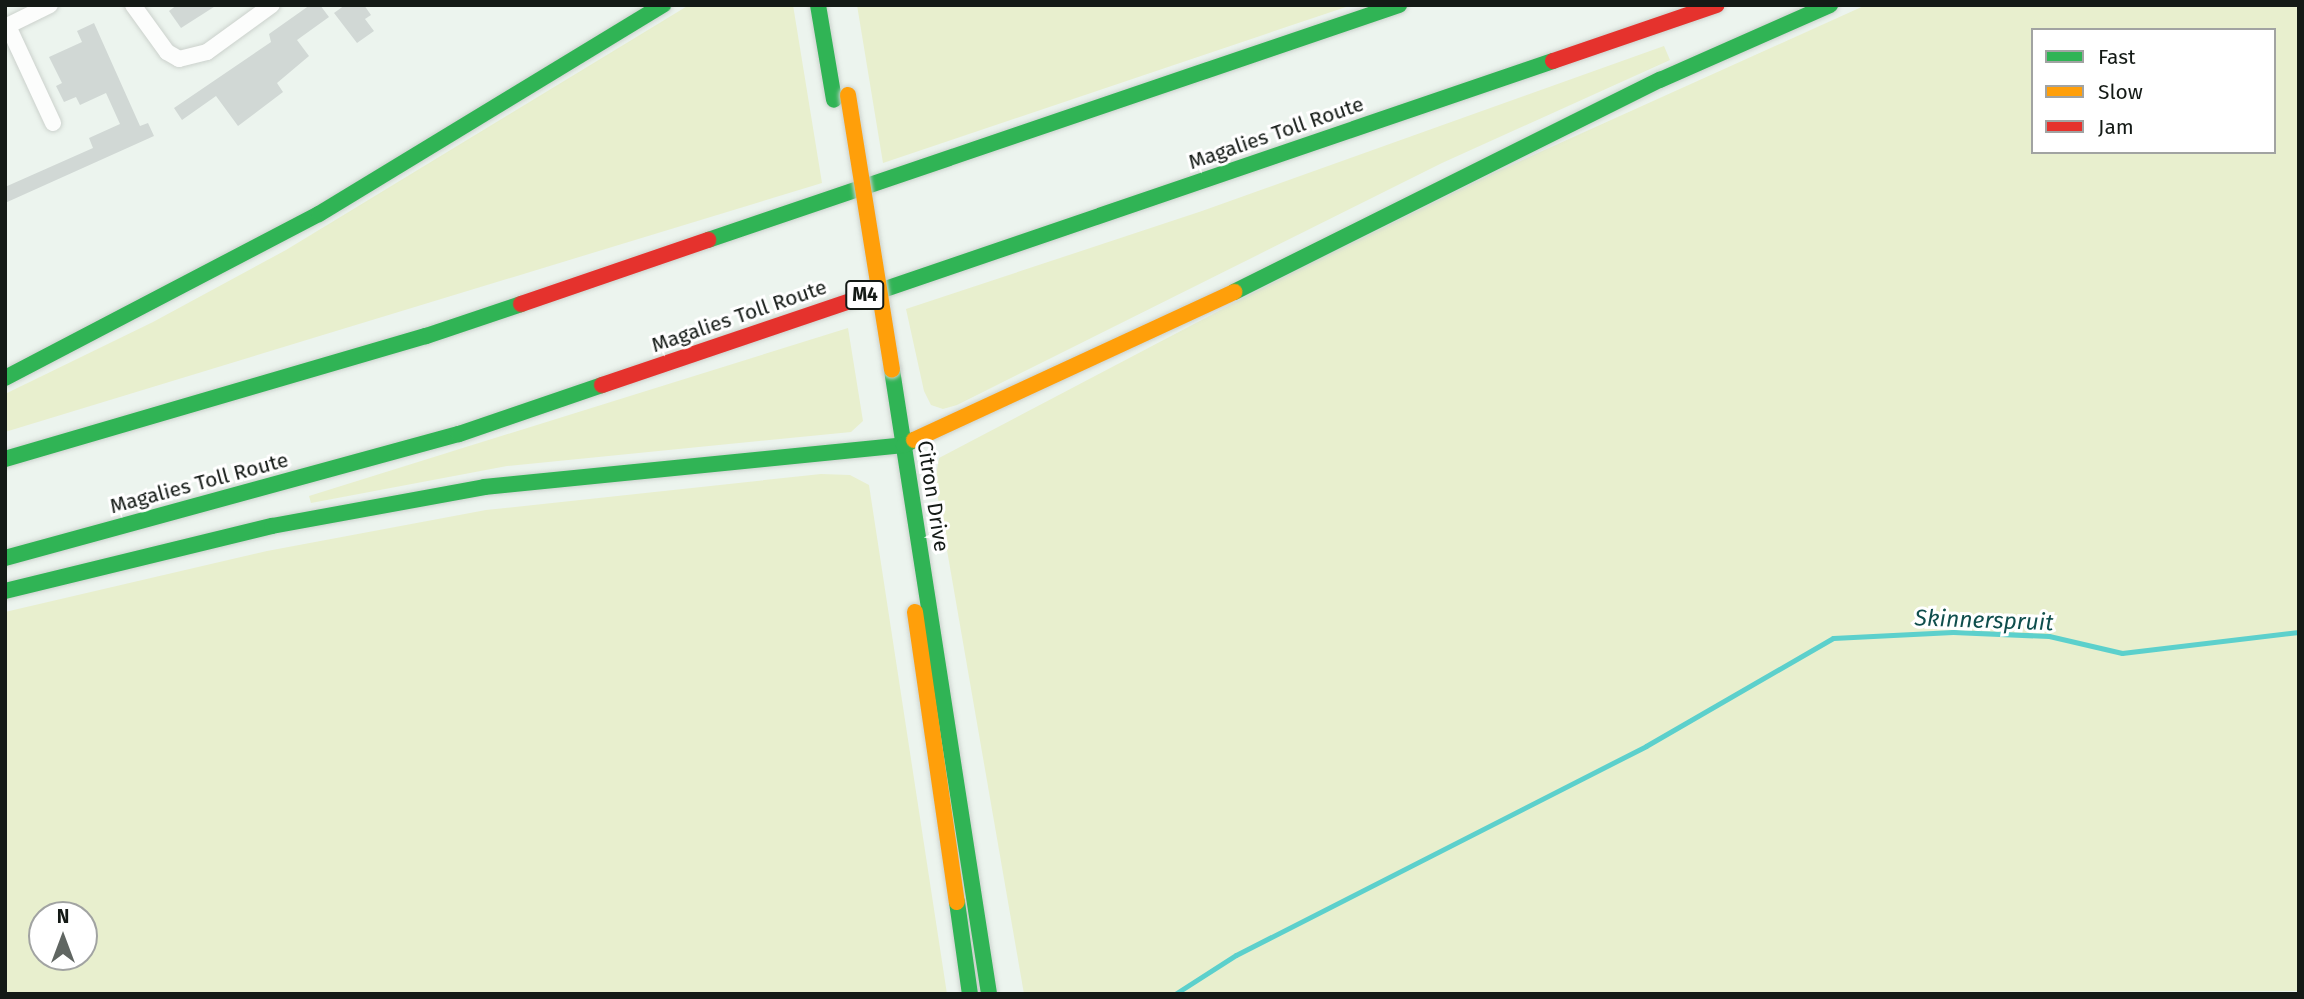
<!DOCTYPE html>
<html>
<head>
<meta charset="utf-8">
<style>
  body { margin:0 }
  #map { position:relative; width:2304px; height:999px; overflow:hidden; background:#ecf4ee; font-family:"Fira Sans",sans-serif }
  div>[style] { position:absolute }
  [style*='--x'] { left:calc(var(--x)*1px); top:calc(var(--y)*1px); width:calc(var(--w)*1px); rotate:calc(var(--a)*1deg) }
  .green>* { inset:0; background:#e8efce }
  .stream>* { height:5px; margin:-2.5px; padding:0 2.5px; transform-origin:2.5px; border-radius:2.5px; background:#5cd0cc }
  .building>* { inset:0; background:#d1d8d5 }
  .roads { filter:drop-shadow(0 0 2px #cbd1cc) drop-shadow(0 0 2px #cbd1cc) }
  .street>* { height:16px; margin:-8px; padding:0 8px; transform-origin:8px; border-radius:8px; background:#fcfdfc }
  .fast>* { height:16px; margin:-8px; padding:0 8px; transform-origin:8px; border-radius:8px; background:#30b455 }
  .slow>* { height:16px; margin:-8px; padding:0 8px; transform-origin:8px; border-radius:8px; background:#ff9f0a }
  .jam>* { height:16px; margin:-8px; padding:0 8px; transform-origin:8px; border-radius:8px; background:#e5322d }
  .bridges { filter:drop-shadow(0 0 2px #cbd1cc) drop-shadow(0 0 2px #cbd1cc) }
  .slow-bridge>* { height:16px; margin:-8px; padding:0 8px; transform-origin:8px; border-radius:8px; background:#ff9f0a }
  span { translate:-50% -50%; white-space:nowrap; text-align:center; line-height:1.15; -webkit-text-stroke:6px #fff; paint-order:stroke }
  .shield-label span { padding:2px 5px; background:#fff; border:2px solid; border-radius:5px; -webkit-text-stroke-width:0 }
  .shield-label { font-size:19px; color:#141a16; font-weight:700 }
  .street-label { font-size:21px; color:#141a16 }
  .water-label { font-size:23px; color:#0f4e4d; font-style:italic }
  .frame { position:absolute; inset:0; border:7px solid #141a16; pointer-events:none }
  .legend { position:absolute; left:2031px; top:28px; width:245px; height:126px; box-sizing:border-box; background:#fff; border:2px solid #a1a3a2; margin:0; padding:9px 12px; list-style:none; font-size:21px; color:#141a16 }
  .legend li { display:flex; align-items:center; gap:14px; height:35px }
  .legend b { width:35px; border:2px solid #a1a3a2 }
  .north { position:absolute; left:28px; top:901px; width:70px; height:70px; box-sizing:border-box; background:#fff; border:2px solid #a1a3a2; border-radius:50%; rotate:0deg; font-size:19px; font-weight:700; line-height:28px; text-align:center; color:#141a16 }
  .north::after { content:''; display:block; margin:auto; width:24px; height:32px; background:#606662; clip-path:polygon(50% 0,100% 100%,50% 72%,0 100%) }
</style>
</head>
<body>
<div id="map">
  <div class="green">
    <div style="clip-path:polygon(689px 5px,793px 5px,822px 183px,5px 432px,5px 394px,153px 322px,286px 250px)"></div>
    <div style="clip-path:polygon(857px 5px,1352px 5px,883px 163px)"></div>
    <div style="clip-path:polygon(evenodd,1866px 5px,2299px 5px,2299px 991px,1024px 994px,935px 481px,939px 458px,1295px 271px,1496px 172px,1866px 5px,2033px 30px,2274px 30px,2274px 152px,2033px 152px,2033px 30px)"></div>
    <div style="clip-path:polygon(1664px 46px,1670px 60px,1442px 163px,957px 405px,943px 409px,931px 405px,924px 391px,906px 309px,1202px 211px)"></div>
    <div style="clip-path:polygon(848px 328px,863px 421px,851px 432px,507px 466px,311px 503px,309px 496px)"></div>
    <div style="clip-path:polygon(evenodd,821px 474px,850px 475px,869px 485px,947px 994px,5px 994px,5px 612px,267px 551px,486px 510px,821px 474px,84px 915px,84px 957px,42px 957px,42px 915px,84px 915px)"></div>
  </div>
  <div class="stream">
    <div style="--x:1175;--y:994;--w:72;--a:-32.6"></div>
    <div style="--x:1236;--y:955;--w:460;--a:-27"></div>
    <div style="--x:1646;--y:746;--w:216;--a:-30"></div>
    <div style="--x:1833;--y:638;--w:120;--a:-2.9"></div>
    <div style="--x:1953;--y:632;--w:96;--a:2.4"></div>
    <div style="--x:2049;--y:636;--w:75;--a:13.1"></div>
    <div style="--x:2122;--y:653;--w:178;--a:-6.8"></div>
  </div>
  <div class="building">
    <div style="clip-path:polygon(177px 5px,217px 5px,181px 28px,169px 11px)"></div>
    <div style="clip-path:polygon(310px 5px,320px 5px,329px 17px,297px 40px,309px 56px,277px 83px,283px 92px,238px 126px,216px 96px,182px 120px,174px 108px,271px 42px,269px 34px)"></div>
    <div style="clip-path:polygon(345px 5px,364px 5px,371px 15px,365px 19px,374px 31px,357px 43px,334px 13px)"></div>
    <div style="clip-path:polygon(94px 23px,140px 126px,148px 123px,154px 136px,5px 203px,5px 187px,93px 148px,89px 138px,120px 124px,106px 93px,80px 105px,76px 97px,64px 102px,56px 86px,62px 83px,49px 57px,82px 42px,77px 31px)"></div>
  </div>
  <div class="roads">
    <div class="street">
      <div style="--x:133;--y:5;--w:58;--a:54.1"></div>
      <div style="--x:167;--y:52;--w:14;--a:30"></div>
      <div style="--x:179;--y:59;--w:29;--a:-14"></div>
      <div style="--x:207;--y:52;--w:80;--a:-35.9"></div>
      <div style="--x:8;--y:26;--w:107;--a:65.1"></div>
      <div style="--x:5;--y:27;--w:50;--a:-26.1"></div>
    </div>
    <div class="fast">
      <div style="--x:818;--y:5;--w:96;--a:80.4"></div>
      <div style="--x:708;--y:240;--w:730;--a:-18.78"></div>
      <div style="--x:1234;--y:292;--w:476;--a:-26.5"></div>
      <div style="--x:1660;--y:80;--w:186;--a:-23.8"></div>
      <div style="--x:853;--y:300;--w:740;--a:-18.85"></div>
      <div style="--x:892;--y:370;--w:631;--a:81.16"></div>
      <div style="--x:5;--y:378;--w:354;--a:-27.6"></div>
      <div style="--x:319;--y:214;--w:403;--a:-31.3"></div>
      <div style="--x:5;--y:459;--w:439;--a:-16.3"></div>
      <div style="--x:426;--y:336;--w:100;--a:-18.6"></div>
      <div style="--x:5;--y:558;--w:471;--a:-15.3"></div>
      <div style="--x:459;--y:434;--w:151;--a:-18.9"></div>
      <div style="--x:5;--y:591;--w:275;--a:-13.7"></div>
      <div style="--x:272;--y:526;--w:216;--a:-10.4"></div>
      <div style="--x:484;--y:487;--w:422;--a:-5.7"></div>
      <div style="--x:904;--y:445;--w:11;--a:-27"></div>
      <div style="--x:957;--y:902;--w:93;--a:82"></div>
    </div>
    <div class="slow">
      <div style="--x:914;--y:440;--w:353;--a:-24.8"></div>
      <div style="--x:915;--y:612;--w:293;--a:81.8"></div>
    </div>
    <div class="jam">
      <div style="--x:1553;--y:61;--w:173;--a:-18.9"></div>
      <div style="--x:521;--y:304;--w:198;--a:-18.9"></div>
      <div style="--x:602;--y:385;--w:265;--a:-18.7"></div>
    </div>
  </div>
  <div class="bridges">
    <div class="slow-bridge">
      <div style="--x:848;--y:95;--w:278;--a:80.9"></div>
    </div>
  </div>
  <div class="shield-label">
    <span style="left:865px;top:295px">M4</span>
  </div>
  <div class="street-label">
    <span style="left:1276px;top:133px;rotate:-19deg">Magalies Toll Route</span>
    <span style="left:739px;top:316px;rotate:-19deg">Magalies Toll Route</span>
    <span style="left:199px;top:483px;rotate:-15deg">Magalies Toll Route</span>
    <span style="left:933px;top:496px;rotate:81deg">Citron Drive</span>
  </div>
  <div class="water-label">
    <span style="left:1984px;top:620px;rotate:2deg">Skinnerspruit</span>
  </div>
  <div class="frame"></div>
  <ul class="legend">
  <li><b style="height:9px;background:#30b455"></b>Fast</li>
  <li><b style="height:9px;background:#ff9f0a"></b>Slow</li>
  <li><b style="height:9px;background:#e5322d"></b>Jam</li>
  </ul>
  <div class="north">N</div>
</div>
</body>
</html>
